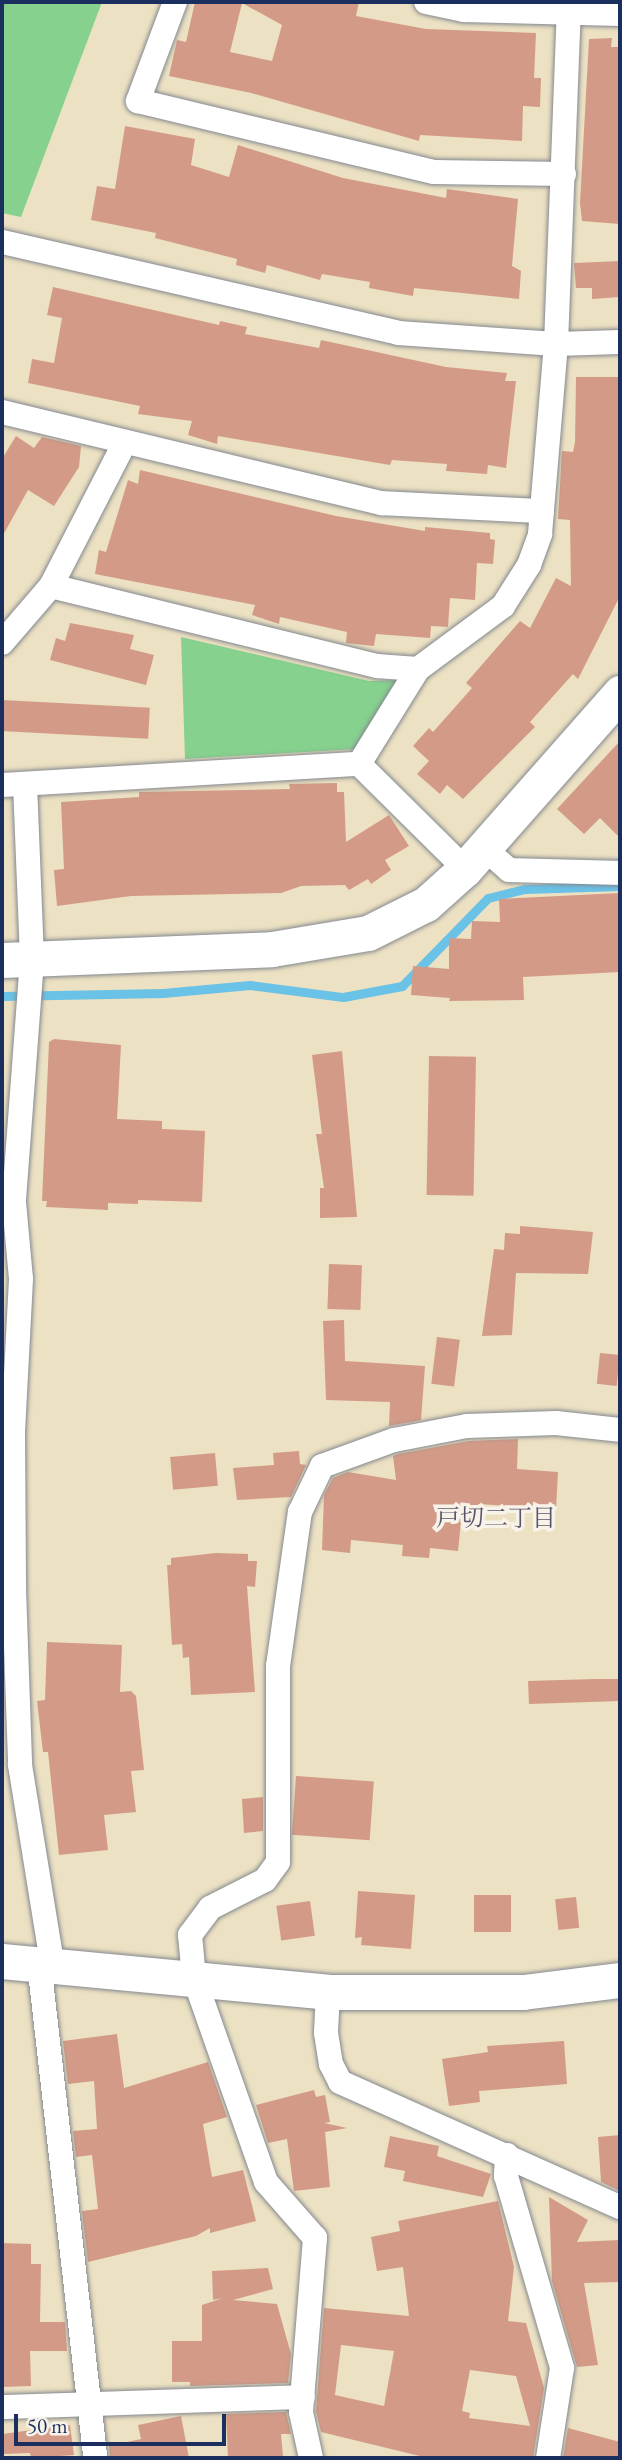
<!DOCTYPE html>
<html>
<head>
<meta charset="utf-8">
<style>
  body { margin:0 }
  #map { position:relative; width:622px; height:2460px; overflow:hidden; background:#ece1c2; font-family:"EB Garamond","Noto Serif JP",serif }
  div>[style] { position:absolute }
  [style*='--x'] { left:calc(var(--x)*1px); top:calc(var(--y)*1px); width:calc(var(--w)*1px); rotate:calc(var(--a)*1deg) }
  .green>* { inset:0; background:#86d18e }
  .stream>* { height:9px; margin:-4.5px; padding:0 4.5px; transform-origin:4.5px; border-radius:4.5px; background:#6ac2e7 }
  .building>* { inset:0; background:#d39b87; transform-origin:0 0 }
  .roads { filter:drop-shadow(0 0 2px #848890) drop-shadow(0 0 2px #848890) }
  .street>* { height:24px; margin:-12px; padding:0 12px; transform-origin:12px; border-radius:12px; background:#fff }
  .secondary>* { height:35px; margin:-17.5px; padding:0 17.5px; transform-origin:17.5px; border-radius:17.5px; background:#fff }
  span { translate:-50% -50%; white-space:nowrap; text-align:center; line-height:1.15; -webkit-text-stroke:7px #f7f3e8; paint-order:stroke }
  .neighbourhood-label { font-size:24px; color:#5b556c }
  .frame { position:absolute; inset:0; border:4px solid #1b2f5e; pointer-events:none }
  .scale { position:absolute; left:14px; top:2414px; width:212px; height:32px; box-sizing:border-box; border:4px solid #1b2f5e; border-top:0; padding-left:9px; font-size:21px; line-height:24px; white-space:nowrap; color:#1b2f5e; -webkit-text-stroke:5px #f7f3e8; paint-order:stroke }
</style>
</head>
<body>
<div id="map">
  <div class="green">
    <div style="clip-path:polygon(2px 2px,102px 2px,21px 217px,2px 213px)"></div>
    <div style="clip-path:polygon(181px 637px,369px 681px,402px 680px,357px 749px,185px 759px)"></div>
  </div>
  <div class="stream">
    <div style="--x:2;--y:996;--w:161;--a:-1.1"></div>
    <div style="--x:163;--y:993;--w:87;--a:-5.3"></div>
    <div style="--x:250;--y:985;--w:94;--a:7.4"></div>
    <div style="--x:343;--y:997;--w:60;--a:-10.6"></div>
    <div style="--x:402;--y:986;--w:123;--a:-45.7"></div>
    <div style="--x:488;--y:898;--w:38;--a:-14"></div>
    <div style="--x:525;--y:889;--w:95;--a:-1.8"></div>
  </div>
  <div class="building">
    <div style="clip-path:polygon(evenodd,195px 2px,359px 2px,356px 16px,426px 29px,536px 33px,534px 78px,541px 78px,540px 107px,523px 106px,522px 141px,420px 135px,419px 141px,251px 93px,169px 76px,177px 40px,186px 42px,195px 2px,242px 3px,282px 25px,272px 61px,230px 52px,242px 3px)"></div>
    <div style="clip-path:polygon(612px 38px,611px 47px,620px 47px,620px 224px,582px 221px,580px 203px,589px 39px)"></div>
    <div style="clip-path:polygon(125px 126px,195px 139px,191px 165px,229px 177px,238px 145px,343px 178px,446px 198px,447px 189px,518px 199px,512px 266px,521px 271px,519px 299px,414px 288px,413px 296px,369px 288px,370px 282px,322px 274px,320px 280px,267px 265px,265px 273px,236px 265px,237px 259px,155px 238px,156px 233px,91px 220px,97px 186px,115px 189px)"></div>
    <div style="clip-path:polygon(620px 261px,620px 297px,592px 299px,592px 288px,576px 288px,574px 263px)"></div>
    <div style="clip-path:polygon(53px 287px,219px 325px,220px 321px,247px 327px,245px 334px,319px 348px,321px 340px,446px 367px,507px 373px,505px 381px,516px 381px,506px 468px,488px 465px,487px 474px,446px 471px,447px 464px,392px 460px,390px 465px,218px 436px,217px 444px,188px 435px,192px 421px,138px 414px,140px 406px,28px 383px,32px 359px,54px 363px,62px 318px,47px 315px)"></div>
    <div style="clip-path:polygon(576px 377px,620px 377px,620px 596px,578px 679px,573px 674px,530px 722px,535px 727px,463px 799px,447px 785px,440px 794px,417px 774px,429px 761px,413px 746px,429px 728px,433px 732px,472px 688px,466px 683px,520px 621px,530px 628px,556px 578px,571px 586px,570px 520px,558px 519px,562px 451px,573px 452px,575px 442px)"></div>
    <div style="clip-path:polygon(16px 436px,34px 448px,42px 437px,81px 446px,79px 467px,54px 506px,28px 490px,2px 537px,2px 459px)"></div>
    <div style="clip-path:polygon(140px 470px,336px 516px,425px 531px,425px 527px,490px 533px,490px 539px,495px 540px,493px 564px,477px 563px,475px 600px,450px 598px,448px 627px,431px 626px,430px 638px,376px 634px,374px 646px,346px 643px,347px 632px,280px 617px,279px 624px,252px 615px,255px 605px,95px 574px,99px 550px,106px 552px,128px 480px,138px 484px)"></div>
    <div style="clip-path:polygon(70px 623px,134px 635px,130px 649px,154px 655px,146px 685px,50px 660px,56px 638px,65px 641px)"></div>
    <div style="left:2px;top:700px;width:148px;height:31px;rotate:3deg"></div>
    <div style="clip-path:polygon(620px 741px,620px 838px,600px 818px,584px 834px,557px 809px)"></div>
    <div style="clip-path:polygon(337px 783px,337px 792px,344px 792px,346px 842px,389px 815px,409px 846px,385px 860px,391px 870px,371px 884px,368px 879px,349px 890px,345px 885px,301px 886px,281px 893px,131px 896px,57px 906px,54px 870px,64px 869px,61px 802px,139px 797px,139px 792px,290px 789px,289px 784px)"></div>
    <div style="clip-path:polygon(620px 893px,620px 972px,523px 977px,524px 1000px,449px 1001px,450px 998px,411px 995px,413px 966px,449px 969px,449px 938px,471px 939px,472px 921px,500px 922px,499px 899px)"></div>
    <div style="clip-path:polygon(54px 1039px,121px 1045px,117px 1119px,162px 1121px,162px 1129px,205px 1131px,202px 1202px,138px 1200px,138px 1204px,108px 1203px,108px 1210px,46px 1207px,47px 1201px,42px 1201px,49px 1042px)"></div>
    <div style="clip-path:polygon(342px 1051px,357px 1217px,320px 1218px,320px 1188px,324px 1188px,316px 1134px,322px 1134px,312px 1055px)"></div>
    <div style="left:429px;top:1056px;width:47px;height:139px;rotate:1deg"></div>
    <div style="clip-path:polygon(520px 1226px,593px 1232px,588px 1274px,516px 1273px,512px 1335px,482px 1336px,494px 1249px,504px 1250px,505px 1233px,520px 1234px)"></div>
    <div style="left:329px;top:1264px;width:33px;height:45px;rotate:2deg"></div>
    <div style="clip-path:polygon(344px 1320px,345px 1361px,425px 1366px,421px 1420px,389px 1426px,390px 1402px,326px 1400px,323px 1321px)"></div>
    <div style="left:437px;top:1337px;width:23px;height:47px;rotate:7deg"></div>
    <div style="left:600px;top:1353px;width:20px;height:31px;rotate:6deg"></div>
    <div style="clip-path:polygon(518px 1439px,517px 1469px,558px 1472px,556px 1509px,478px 1504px,477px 1513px,462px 1512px,458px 1551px,430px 1548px,429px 1558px,402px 1556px,403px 1545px,351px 1540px,350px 1553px,322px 1550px,324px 1495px,333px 1478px,348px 1472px,396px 1480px,393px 1456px,398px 1454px,469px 1441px)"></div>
    <div style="clip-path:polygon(299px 1451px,300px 1464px,306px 1465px,291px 1497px,237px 1500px,233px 1468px,274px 1465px,273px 1453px)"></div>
    <div style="left:215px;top:1453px;width:33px;height:45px;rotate:85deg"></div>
    <div style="clip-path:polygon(216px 1553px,248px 1554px,248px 1561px,257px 1561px,255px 1587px,247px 1586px,255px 1692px,191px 1695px,189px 1657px,183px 1658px,182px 1644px,172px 1645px,167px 1565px,171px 1565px,171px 1558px)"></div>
    <div style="clip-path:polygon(47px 1642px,122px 1645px,120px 1692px,131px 1691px,136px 1696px,144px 1770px,131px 1771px,136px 1812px,104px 1815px,108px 1850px,59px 1855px,48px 1752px,43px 1752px,37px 1701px,45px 1700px)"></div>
    <div style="clip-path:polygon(595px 1679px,620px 1679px,620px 1701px,529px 1704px,528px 1681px)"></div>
    <div style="left:296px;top:1776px;width:78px;height:59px;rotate:4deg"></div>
    <div style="clip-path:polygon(263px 1797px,263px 1831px,244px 1833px,242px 1799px)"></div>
    <div style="clip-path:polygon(358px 1891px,415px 1895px,411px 1949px,361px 1945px,362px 1937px,355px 1938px)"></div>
    <div style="left:511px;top:1895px;width:37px;height:37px;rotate:90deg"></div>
    <div style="left:576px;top:1897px;width:31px;height:21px;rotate:84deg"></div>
    <div style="left:310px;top:1901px;width:35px;height:34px;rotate:82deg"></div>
    <div style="clip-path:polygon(117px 2034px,124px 2088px,208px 2062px,227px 2117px,203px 2124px,212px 2177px,243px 2170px,256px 2221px,210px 2233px,210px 2228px,196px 2236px,88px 2262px,82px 2211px,98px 2209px,92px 2155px,76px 2157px,73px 2131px,97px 2129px,94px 2081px,68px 2084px,63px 2041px)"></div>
    <div style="clip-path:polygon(564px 2041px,567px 2084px,479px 2091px,480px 2102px,449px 2106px,442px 2059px,488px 2052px,487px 2046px)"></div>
    <div style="clip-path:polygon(314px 2090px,316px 2097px,325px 2095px,330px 2122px,324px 2123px,347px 2128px,325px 2132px,330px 2187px,294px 2191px,287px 2139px,268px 2143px,256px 2105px)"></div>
    <div style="clip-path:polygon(620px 2135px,620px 2191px,601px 2182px,598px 2137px)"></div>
    <div style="clip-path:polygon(390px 2136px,439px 2146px,437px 2156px,491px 2174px,483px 2197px,403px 2181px,405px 2171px,384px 2167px)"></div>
    <div style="clip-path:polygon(549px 2197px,588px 2220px,577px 2242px,620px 2240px,620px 2282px,584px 2283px,598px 2365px,577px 2367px,552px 2281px)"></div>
    <div style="clip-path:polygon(evenodd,498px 2201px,514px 2267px,508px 2321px,526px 2323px,544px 2388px,533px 2458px,428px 2458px,321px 2432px,316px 2411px,324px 2308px,409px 2316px,403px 2267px,377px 2271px,371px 2237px,400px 2231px,398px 2221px,498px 2201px,341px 2345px,394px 2351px,384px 2406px,335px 2395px,341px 2345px,498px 2201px,470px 2370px,516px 2376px,530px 2426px,469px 2418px,470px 2413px,462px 2411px,470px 2370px)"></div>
    <div style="clip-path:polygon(2px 2243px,31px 2244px,31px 2264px,41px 2264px,40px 2322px,65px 2322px,67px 2351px,30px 2351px,31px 2386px,2px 2387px)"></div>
    <div style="clip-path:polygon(268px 2268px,273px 2289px,233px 2300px,277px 2304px,291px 2354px,288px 2383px,190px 2386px,190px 2382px,172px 2382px,172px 2341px,202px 2341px,202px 2305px,223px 2298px,213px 2300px,212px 2271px)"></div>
    <div style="clip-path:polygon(286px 2412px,291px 2434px,281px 2434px,283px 2456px,228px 2458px,226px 2414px)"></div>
    <div style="clip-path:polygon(181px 2416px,189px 2458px,110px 2458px,109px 2446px,141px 2439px,138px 2425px)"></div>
    <div style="clip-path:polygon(70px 2425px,74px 2455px,31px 2458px,30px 2453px,2px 2454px,2px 2434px)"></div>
    <div style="clip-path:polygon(568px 2428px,620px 2442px,620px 2458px,563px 2458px)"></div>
  </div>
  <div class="roads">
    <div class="street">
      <div style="--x:175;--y:2;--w:106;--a:110.5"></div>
      <div style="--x:138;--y:101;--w:304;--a:13.5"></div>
      <div style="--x:434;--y:172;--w:130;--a:0.9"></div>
      <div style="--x:426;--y:2;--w:39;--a:12"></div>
      <div style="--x:464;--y:10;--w:156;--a:1.5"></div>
      <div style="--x:2;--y:242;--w:406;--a:12.9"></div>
      <div style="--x:398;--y:333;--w:158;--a:4"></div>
      <div style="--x:556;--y:344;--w:64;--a:-1.8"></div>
      <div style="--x:2;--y:412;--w:391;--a:13.5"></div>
      <div style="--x:382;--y:503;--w:160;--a:2.9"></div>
      <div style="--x:51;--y:586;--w:336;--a:13.8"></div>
      <div style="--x:377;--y:666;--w:41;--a:4.2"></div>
      <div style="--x:2;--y:643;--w:75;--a:-49.3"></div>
      <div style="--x:51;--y:586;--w:162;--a:-62.8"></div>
      <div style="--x:359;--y:764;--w:112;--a:-58.2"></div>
      <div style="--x:418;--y:669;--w:106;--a:-36.5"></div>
      <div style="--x:503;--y:606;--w:49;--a:-57.6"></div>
      <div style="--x:529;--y:565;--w:33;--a:-70"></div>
      <div style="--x:540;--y:534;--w:191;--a:-85.2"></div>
      <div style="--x:556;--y:344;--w:342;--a:-87.8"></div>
      <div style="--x:25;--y:784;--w:176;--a:87.7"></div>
      <div style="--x:32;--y:960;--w:243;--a:94.3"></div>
      <div style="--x:14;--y:1202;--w:77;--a:84.8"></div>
      <div style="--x:21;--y:1279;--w:155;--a:93"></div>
      <div style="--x:13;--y:1434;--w:155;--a:89.6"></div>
      <div style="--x:14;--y:1589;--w:176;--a:88"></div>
      <div style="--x:20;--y:1765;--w:206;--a:80.8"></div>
      <div style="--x:2;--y:785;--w:358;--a:-3.4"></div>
      <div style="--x:359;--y:764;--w:149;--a:44.7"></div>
      <div style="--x:485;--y:849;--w:32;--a:41"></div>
      <div style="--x:509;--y:870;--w:111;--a:1.5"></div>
      <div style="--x:39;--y:1963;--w:498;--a:83.5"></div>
      <div style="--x:328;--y:1992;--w:41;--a:92.8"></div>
      <div style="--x:326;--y:2033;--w:31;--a:81"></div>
      <div style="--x:331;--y:2064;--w:20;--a:63"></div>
      <div style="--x:340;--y:2082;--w:307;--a:24.1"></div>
      <div style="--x:507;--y:2155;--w:21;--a:93"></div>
      <div style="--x:506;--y:2176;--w:200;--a:73.7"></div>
      <div style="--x:562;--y:2368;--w:91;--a:98.8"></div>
      <div style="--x:2;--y:2407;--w:301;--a:-1.9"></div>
      <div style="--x:311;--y:2458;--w:47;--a:-102.3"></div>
      <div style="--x:301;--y:2412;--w:175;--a:-85.4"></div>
      <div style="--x:315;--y:2238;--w:74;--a:-131.2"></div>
      <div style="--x:266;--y:2182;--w:216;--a:-109.4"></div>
      <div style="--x:194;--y:1978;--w:43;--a:-95.3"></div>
      <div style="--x:190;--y:1935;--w:34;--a:-53"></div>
      <div style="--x:210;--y:1908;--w:62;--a:-27"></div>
      <div style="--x:265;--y:1880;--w:22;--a:-54"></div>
      <div style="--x:278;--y:1862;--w:196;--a:-90"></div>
      <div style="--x:278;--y:1666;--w:156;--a:-81.9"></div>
      <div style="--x:300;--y:1512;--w:51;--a:-64.4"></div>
      <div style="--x:322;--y:1466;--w:77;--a:-19.9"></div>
      <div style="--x:394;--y:1440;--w:74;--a:-10.9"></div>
      <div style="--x:467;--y:1426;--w:89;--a:-1.9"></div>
      <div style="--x:556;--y:1423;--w:64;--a:6.2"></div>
    </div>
    <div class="secondary">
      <div style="--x:2;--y:960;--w:270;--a:-2.3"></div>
      <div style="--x:272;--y:949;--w:97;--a:-9.5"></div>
      <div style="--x:368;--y:933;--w:65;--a:-26.6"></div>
      <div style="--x:426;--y:904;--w:52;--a:-41.9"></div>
      <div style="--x:465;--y:869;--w:235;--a:-48.6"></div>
      <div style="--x:2;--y:1961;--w:327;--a:5.4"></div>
      <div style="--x:328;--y:1992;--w:195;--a:0"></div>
      <div style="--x:523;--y:1992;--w:98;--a:-7.1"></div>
    </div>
  </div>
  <div class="neighbourhood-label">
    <span style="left:496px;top:1518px">戸切二丁目</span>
  </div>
  <div class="frame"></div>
  <div class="scale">50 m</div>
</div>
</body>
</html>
